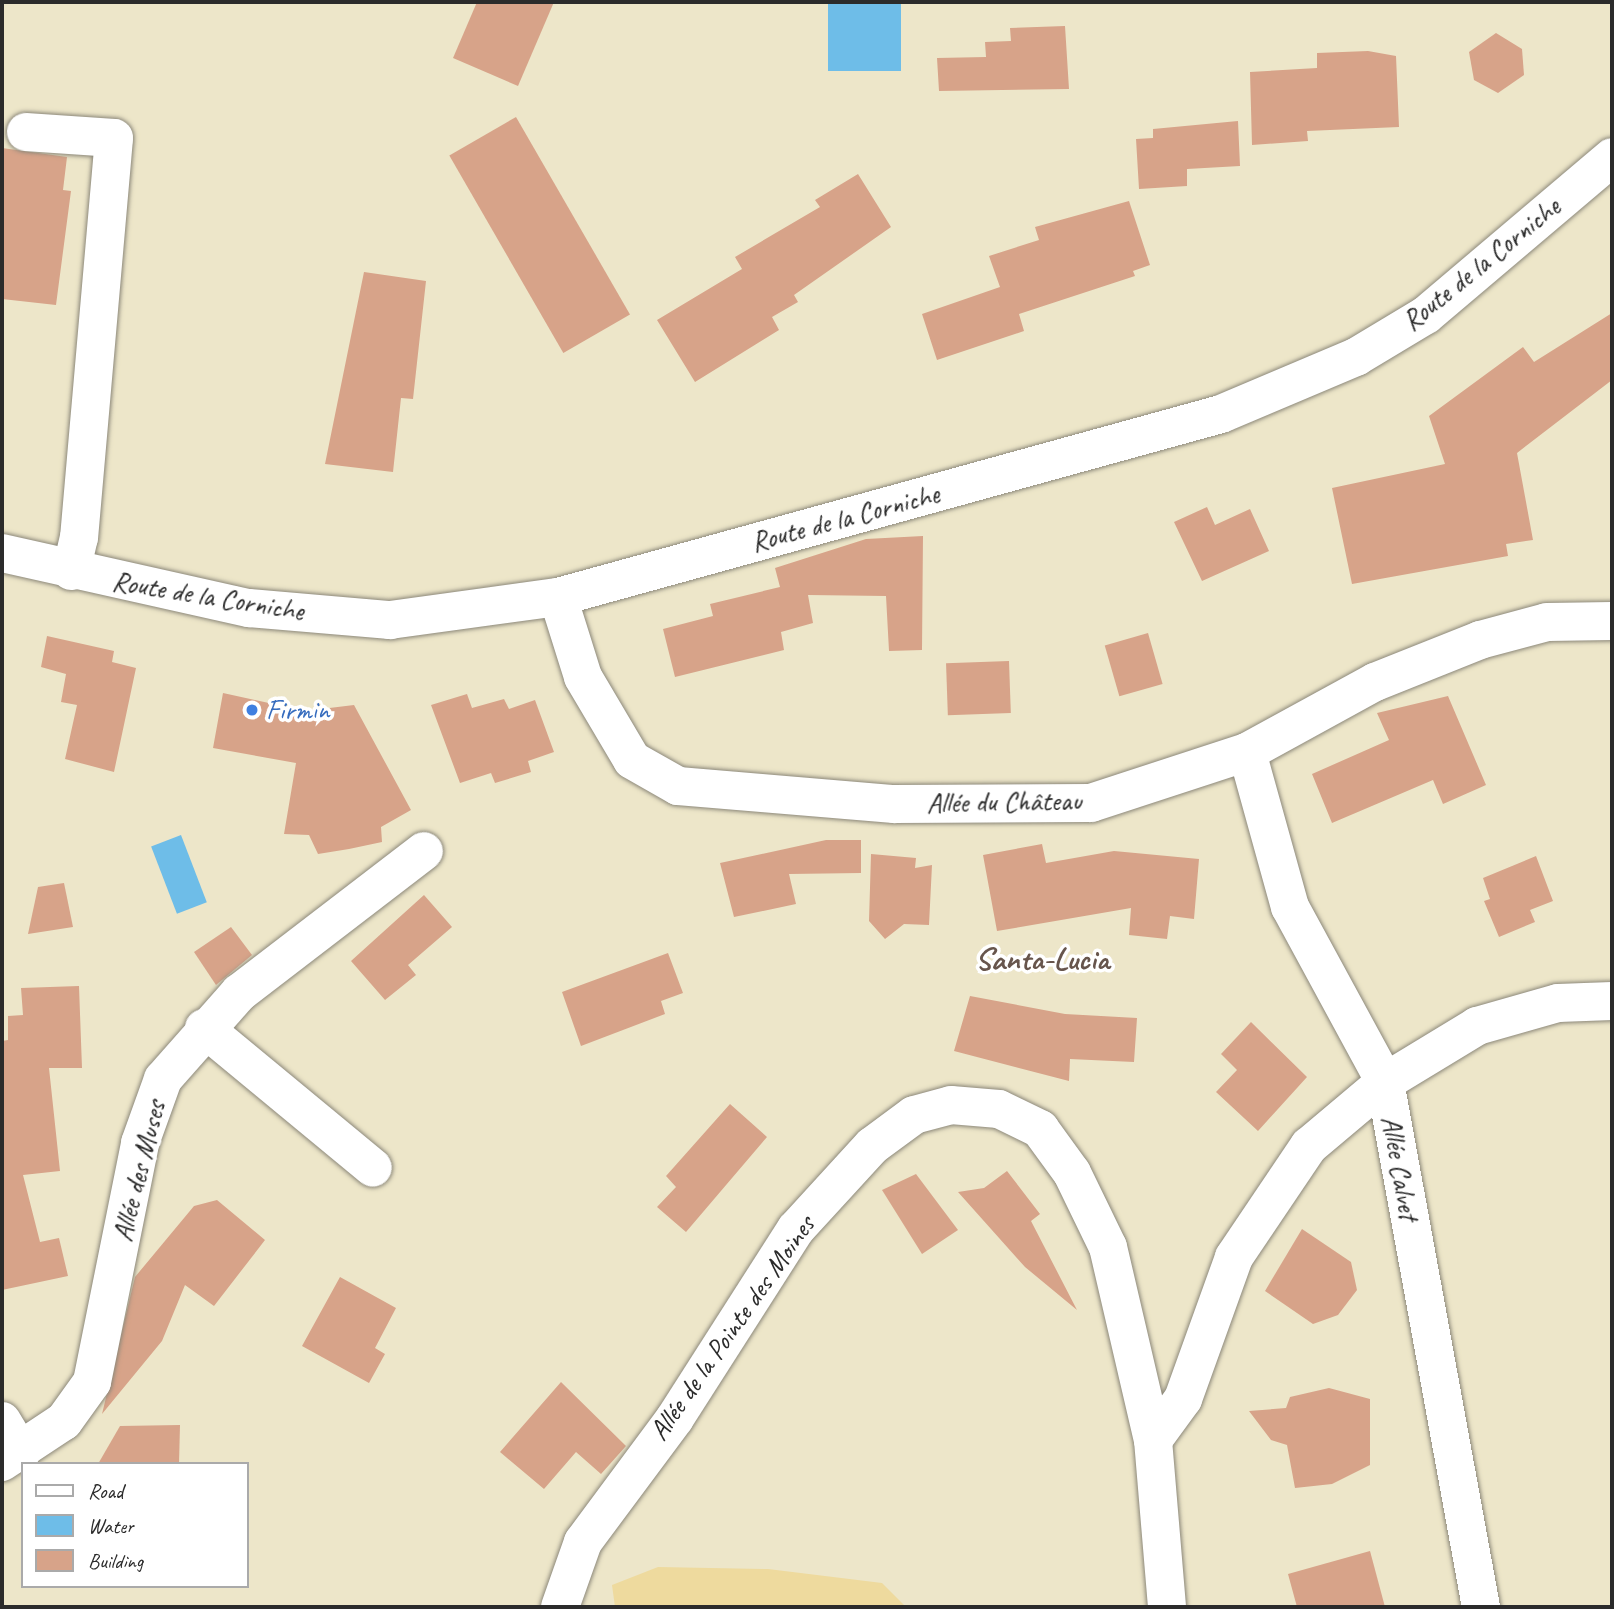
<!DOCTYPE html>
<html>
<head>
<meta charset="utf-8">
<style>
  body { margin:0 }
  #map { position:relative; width:1614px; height:1609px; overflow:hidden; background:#ede6c9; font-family:Caveat,sans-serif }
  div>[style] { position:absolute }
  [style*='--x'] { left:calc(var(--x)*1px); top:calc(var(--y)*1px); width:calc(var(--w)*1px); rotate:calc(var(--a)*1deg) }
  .sand>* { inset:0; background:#eeda9e }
  .water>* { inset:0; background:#6ebde8; transform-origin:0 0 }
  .building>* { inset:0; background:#d7a389; transform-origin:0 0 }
  .roads { filter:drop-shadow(0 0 2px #8c887a) drop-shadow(0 0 2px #8c887a) }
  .minor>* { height:38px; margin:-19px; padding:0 19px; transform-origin:19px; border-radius:19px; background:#fff }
  .major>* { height:38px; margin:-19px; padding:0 19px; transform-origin:19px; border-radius:19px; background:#fff }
  .dots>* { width:19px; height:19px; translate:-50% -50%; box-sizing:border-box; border:4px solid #fff; border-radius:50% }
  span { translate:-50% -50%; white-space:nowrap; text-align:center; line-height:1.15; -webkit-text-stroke:7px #fff; paint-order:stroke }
  .street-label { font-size:28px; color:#2b2b2b }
  .shop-label { font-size:28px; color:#366cbe }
  .left { translate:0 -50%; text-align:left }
  .quarter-label { font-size:32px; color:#67554c; font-weight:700 }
  .frame { position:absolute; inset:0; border:4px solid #2b2b2b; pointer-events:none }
  .legend { position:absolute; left:21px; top:1462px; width:228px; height:126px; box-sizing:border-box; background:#fff; border:2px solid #aaa; margin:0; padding:9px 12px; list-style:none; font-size:21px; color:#2b2b2b }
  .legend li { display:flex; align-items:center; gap:14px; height:35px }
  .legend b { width:35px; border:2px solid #aaa }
</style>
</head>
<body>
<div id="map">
  <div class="sand">
    <div style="clip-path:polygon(658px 1567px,768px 1569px,882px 1583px,906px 1607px,615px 1607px,612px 1585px)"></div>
  </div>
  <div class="water">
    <div style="left:828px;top:2px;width:73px;height:69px"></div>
    <div style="left:181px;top:835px;width:72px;height:32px;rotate:69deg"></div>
  </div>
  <div class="building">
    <div style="clip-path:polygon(477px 2px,554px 2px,518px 86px,453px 58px)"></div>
    <div style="clip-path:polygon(1065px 26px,1069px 89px,939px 91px,937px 58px,986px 57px,985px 42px,1011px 41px,1010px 28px)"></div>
    <div style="clip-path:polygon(1496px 33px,1522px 49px,1524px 75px,1498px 93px,1474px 80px,1469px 52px)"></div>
    <div style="clip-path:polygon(1368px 51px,1396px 56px,1399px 127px,1307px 131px,1308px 141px,1252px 145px,1250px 72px,1317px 68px,1317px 53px)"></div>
    <div style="left:516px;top:117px;width:228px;height:77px;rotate:60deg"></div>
    <div style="clip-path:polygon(1238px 121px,1240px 166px,1187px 169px,1187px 186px,1139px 189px,1136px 139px,1153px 138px,1153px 129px)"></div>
    <div style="clip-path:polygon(2px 148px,67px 157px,63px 190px,71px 191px,56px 305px,2px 299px)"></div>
    <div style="clip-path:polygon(858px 174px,891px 227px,794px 295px,798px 302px,772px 317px,779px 330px,695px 382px,657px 320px,742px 269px,735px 257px,820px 207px,815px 200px)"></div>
    <div style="clip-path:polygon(1129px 201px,1150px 265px,1133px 271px,1135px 276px,1019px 314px,1024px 331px,937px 360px,922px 314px,1000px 287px,989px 256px,1039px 240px,1035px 227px)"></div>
    <div style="clip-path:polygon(364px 272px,426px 281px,413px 399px,401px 398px,393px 472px,325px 464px)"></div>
    <div style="clip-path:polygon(1612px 313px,1612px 380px,1517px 453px,1533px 540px,1506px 544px,1508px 556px,1352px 584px,1332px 488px,1445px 464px,1429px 416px,1523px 347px,1534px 362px)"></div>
    <div style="clip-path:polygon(1207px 507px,1215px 525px,1250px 509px,1269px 551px,1202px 581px,1174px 522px)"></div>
    <div style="clip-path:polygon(923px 536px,922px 650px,889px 651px,886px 596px,808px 595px,813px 623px,781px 632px,784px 650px,675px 677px,663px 629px,713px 616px,710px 604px,780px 587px,775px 568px,866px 539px)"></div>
    <div style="left:1148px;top:633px;width:53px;height:45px;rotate:74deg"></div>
    <div style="clip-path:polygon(47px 636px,114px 651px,112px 662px,136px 668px,114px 772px,65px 759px,77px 705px,61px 702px,66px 674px,41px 667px)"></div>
    <div style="left:1009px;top:661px;width:52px;height:63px;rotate:88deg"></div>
    <div style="clip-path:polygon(223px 693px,305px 711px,354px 705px,411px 810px,381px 827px,382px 842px,349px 849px,318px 854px,309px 835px,284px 834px,296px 763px,213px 748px)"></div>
    <div style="clip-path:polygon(467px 694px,472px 708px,504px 699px,509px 709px,535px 700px,554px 752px,528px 761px,531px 772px,495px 783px,491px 773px,460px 783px,431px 705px)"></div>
    <div style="clip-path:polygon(1448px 696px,1486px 785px,1443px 804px,1433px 780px,1332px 823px,1312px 774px,1389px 740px,1377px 713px)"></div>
    <div style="clip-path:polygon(826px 840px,861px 840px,861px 873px,789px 874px,796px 904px,734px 917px,720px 863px)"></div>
    <div style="clip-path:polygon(1042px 844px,1046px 863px,1114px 851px,1199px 859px,1194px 919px,1170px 916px,1167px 939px,1129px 935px,1131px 908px,997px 931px,983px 855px)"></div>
    <div style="clip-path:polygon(871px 854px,916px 858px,915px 868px,932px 865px,929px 925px,904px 924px,885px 939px,869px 921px)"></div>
    <div style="clip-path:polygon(1536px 856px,1553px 901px,1530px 910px,1535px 922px,1499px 937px,1484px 901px,1490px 899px,1483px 878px)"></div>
    <div style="clip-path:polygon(64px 883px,73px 927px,28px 934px,38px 887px)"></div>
    <div style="clip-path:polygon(424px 895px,452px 927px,408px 965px,416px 975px,385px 1000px,351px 961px)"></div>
    <div style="clip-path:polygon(231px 927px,252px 955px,216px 985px,194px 952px)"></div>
    <div style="clip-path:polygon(668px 953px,683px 993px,661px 1001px,665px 1014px,581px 1046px,562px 992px)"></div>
    <div style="clip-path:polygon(79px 986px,82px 1068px,49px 1068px,60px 1171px,23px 1175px,40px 1242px,59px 1238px,68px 1276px,2px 1290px,2px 1041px,8px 1040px,8px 1016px,23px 1015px,21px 988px)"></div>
    <div style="clip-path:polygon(970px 996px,1065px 1014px,1137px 1018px,1134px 1062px,1070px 1059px,1069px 1081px,954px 1051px)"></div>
    <div style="clip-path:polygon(1251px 1022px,1307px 1077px,1258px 1131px,1216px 1092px,1237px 1070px,1221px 1054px)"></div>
    <div style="clip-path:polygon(730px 1104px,767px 1137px,686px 1232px,657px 1207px,676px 1187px,666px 1176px)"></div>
    <div style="clip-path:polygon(1007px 1171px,1040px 1214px,1031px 1221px,1077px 1310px,1025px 1267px,958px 1192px,984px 1188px)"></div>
    <div style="clip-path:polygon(916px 1174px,958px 1230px,922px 1254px,882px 1190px)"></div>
    <div style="clip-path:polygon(217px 1200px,265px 1240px,214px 1306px,185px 1285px,162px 1341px,102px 1414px,135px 1277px,194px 1206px)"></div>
    <div style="clip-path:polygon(1302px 1229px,1351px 1262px,1357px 1290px,1338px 1315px,1313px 1324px,1265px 1291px)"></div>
    <div style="clip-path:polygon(340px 1277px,396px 1308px,375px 1348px,385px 1354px,369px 1383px,302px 1346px)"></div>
    <div style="clip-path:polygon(561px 1382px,626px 1446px,601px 1474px,576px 1452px,544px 1489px,500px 1452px)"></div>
    <div style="clip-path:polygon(1329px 1388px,1370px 1399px,1370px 1465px,1332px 1484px,1295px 1488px,1287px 1445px,1271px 1440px,1249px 1411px,1286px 1408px,1290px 1397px)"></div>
    <div style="clip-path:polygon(180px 1425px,179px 1464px,98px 1464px,120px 1426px)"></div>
    <div style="clip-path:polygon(1370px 1551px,1385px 1607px,1297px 1607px,1288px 1574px)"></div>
  </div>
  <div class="roads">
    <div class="minor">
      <div style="--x:26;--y:132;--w:88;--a:3.9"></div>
      <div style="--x:114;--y:138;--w:401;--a:95"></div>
      <div style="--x:79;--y:537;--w:35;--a:103"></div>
      <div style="--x:558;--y:597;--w:84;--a:72.6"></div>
      <div style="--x:583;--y:677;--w:96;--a:59.4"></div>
      <div style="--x:632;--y:760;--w:53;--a:29.5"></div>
      <div style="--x:678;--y:786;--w:217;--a:4.8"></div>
      <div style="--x:894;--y:804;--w:197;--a:-0.3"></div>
      <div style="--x:1091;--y:803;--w:164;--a:-18.1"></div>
      <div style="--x:1247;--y:752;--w:146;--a:-28.7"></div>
      <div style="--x:1375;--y:682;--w:113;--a:-21.8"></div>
      <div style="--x:1480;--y:640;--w:69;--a:-15"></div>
      <div style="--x:1547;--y:622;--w:65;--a:-0.9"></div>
      <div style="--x:1247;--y:752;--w:161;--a:74.5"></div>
      <div style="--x:1290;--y:907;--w:199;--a:61.5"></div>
      <div style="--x:1385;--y:1082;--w:534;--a:79.64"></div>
      <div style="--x:204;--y:1028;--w:219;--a:39.6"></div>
      <div style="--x:2;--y:1421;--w:37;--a:59"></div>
      <div style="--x:1153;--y:1440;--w:51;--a:-53.8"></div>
      <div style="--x:1183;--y:1399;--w:151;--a:-70.2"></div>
      <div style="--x:1234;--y:1257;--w:134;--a:-56"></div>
      <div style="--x:1309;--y:1146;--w:99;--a:-40.1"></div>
      <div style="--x:1385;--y:1082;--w:108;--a:-31.3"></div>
      <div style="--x:1477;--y:1026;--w:84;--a:-15.9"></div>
      <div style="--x:1558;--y:1003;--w:54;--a:-2.1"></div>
      <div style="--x:2;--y:1462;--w:74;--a:-33.5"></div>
      <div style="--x:64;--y:1421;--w:48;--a:-54.3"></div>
      <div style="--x:92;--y:1382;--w:244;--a:-78.6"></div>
      <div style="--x:140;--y:1143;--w:68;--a:-70.2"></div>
      <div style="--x:163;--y:1079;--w:115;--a:-48.5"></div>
      <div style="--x:239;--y:993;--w:233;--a:-37.5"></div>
      <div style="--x:560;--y:1607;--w:69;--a:-70.5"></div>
      <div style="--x:583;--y:1542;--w:154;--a:-53.4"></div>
      <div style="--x:675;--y:1418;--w:224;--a:-57.4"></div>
      <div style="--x:796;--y:1229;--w:113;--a:-47.5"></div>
      <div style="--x:872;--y:1146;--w:52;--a:-36.4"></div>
      <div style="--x:914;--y:1115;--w:38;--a:-15"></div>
      <div style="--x:951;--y:1105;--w:48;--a:4.8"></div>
      <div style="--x:999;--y:1109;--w:46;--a:26"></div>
      <div style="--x:1040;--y:1129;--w:54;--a:54"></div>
      <div style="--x:1072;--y:1173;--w:82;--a:64.1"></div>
      <div style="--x:1108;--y:1247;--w:198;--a:76.9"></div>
      <div style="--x:1153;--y:1440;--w:168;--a:85.2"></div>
    </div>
    <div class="major">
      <div style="--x:2;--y:553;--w:253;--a:12.6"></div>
      <div style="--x:249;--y:608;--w:142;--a:4.9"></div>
      <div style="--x:390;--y:620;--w:170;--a:-7.8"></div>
      <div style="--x:558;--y:597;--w:688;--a:-15.43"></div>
      <div style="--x:1221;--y:414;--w:147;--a:-22.9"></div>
      <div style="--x:1356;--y:357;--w:82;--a:-31"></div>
      <div style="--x:1426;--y:315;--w:244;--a:-40.3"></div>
    </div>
  </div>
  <div class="dots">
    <div style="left:252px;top:710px;background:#3f7fe0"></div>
  </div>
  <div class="street-label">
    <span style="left:1481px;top:264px;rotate:-39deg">Route de la Corniche</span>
    <span style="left:845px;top:518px;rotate:-15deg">Route de la Corniche</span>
    <span style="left:208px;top:596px;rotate:9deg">Route de la Corniche</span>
    <span style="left:1004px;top:802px;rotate:-1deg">Allée du Château</span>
    <span style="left:1400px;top:1168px;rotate:80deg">Allée Calvet</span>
    <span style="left:139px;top:1171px;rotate:-76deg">Allée des Muses</span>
    <span style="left:732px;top:1328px;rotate:-55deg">Allée de la Pointe des Moines</span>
  </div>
  <div class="shop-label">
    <span class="left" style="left:266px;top:710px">Firmin</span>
  </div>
  <div class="quarter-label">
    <span style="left:1042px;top:959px">Santa-Lucia</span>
  </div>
  <div class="frame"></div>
  <ul class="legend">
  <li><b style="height:9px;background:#fff"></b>Road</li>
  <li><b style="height:19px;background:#6ebde8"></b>Water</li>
  <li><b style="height:19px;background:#d7a389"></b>Building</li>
  </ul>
</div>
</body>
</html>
